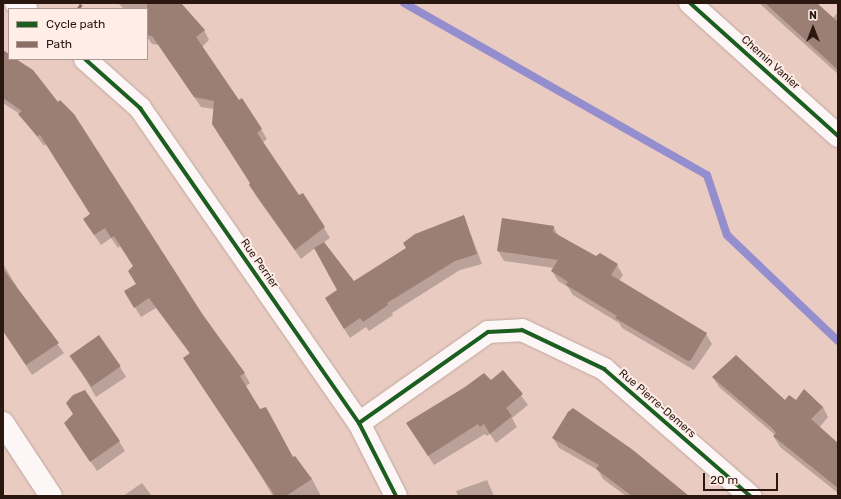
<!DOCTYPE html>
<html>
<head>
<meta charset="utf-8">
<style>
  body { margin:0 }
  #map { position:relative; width:841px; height:499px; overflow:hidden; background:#e9cbc1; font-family:Rubik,sans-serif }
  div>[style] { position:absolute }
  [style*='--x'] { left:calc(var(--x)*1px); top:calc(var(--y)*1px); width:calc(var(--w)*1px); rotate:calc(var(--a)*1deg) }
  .shadow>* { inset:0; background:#0003 }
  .stream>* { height:8px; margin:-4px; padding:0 4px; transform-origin:4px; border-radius:4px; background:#948dce }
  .building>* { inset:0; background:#9b7e74; transform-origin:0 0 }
  .roads { filter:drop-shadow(0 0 1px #bea79f) drop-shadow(0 0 1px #bea79f) }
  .minor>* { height:22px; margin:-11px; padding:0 11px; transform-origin:11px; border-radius:11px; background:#fcf7f6 }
  .tertiary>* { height:22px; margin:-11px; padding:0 11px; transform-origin:11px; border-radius:11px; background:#fcf7f6 }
  .quiet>* { height:3px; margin-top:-1.5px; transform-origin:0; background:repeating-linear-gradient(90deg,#8d6e63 0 6px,transparent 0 9px) }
  .cycleway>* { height:4px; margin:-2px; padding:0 2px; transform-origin:2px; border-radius:2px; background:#1b5e20 }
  span { translate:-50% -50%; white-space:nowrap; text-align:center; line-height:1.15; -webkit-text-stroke:4px #ffeee8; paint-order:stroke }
  .street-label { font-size:11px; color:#2a1710 }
  .frame { position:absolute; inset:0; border:4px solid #2a1710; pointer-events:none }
  .legend { position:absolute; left:8px; top:8px; width:140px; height:52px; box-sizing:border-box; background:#ffeee8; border:1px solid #aa9892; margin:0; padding:5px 7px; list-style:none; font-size:12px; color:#2a1710 }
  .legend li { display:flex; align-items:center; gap:8px; height:20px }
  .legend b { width:20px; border:1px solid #aa9892 }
  .north { position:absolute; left:793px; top:8px; width:40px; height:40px; -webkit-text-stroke:3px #ffeee8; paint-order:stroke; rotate:0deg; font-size:11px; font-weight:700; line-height:16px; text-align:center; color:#2a1710 }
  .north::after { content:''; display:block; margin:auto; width:14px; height:18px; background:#2a1710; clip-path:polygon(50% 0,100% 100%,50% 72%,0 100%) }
  .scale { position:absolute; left:703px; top:473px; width:75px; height:18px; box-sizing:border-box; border:2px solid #2a1710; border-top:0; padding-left:5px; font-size:12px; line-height:14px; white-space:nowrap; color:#2a1710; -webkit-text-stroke:3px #ffeee8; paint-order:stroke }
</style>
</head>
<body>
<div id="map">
  <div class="shadow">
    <div style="clip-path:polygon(118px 3px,180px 3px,204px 30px,209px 40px,202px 47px,238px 102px,261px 129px,267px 139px,262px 143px,298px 197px,324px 228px,330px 238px,323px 243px,354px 282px,464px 216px,482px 264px,460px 270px,392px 313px,393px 315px,369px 331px,366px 327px,350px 338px,331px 308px,338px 290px,315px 248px,301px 259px,256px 196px,214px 109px,201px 107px,159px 45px,152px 44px,147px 37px,147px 9px,124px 9px)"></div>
    <div style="clip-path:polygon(759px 3px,815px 3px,833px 18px,838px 12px,838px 74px)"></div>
    <div style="clip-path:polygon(3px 53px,9px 59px,13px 59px,244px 373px,250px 383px,245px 387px,259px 410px,293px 458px,312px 479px,321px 496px,273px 496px,230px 425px,190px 368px,184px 358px,190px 354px,156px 308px,141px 317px,131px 301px,137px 284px,134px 267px,120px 246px,118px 248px,111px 238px,101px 245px,84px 220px,91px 214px,46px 144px,44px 146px,20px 114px,3px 103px)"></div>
    <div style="clip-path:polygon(503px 219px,553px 226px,559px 237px,597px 258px,617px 265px,623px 275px,619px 281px,706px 334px,712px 344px,694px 370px,622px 328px,619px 323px,573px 295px,568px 287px,558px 281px,552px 271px,554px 268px,504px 261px,498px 251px)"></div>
    <div style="clip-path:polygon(3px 264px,20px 292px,64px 353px,32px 375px,3px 331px)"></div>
    <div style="clip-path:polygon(71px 354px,120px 367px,126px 377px,96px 397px)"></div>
    <div style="clip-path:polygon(503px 371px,528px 405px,512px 418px,517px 427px,496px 443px,490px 434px,487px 436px,485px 434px,434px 465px,407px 423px,490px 382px)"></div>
    <div style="clip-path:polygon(713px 377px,785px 401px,823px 407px,828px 417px,819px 428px,838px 445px,838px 493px,780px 447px,774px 437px,775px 435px,719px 387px)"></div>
    <div style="clip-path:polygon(71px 433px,119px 441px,125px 451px,97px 471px)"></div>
    <div style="clip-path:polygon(553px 438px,687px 496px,626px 496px,603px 479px,598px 470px,559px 448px)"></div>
    <div style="clip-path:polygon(487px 480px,494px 496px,458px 496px,456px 491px)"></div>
    <div style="clip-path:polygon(142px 483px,152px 496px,123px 496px)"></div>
  </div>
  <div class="stream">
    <div style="--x:404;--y:3;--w:348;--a:29.6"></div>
    <div style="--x:707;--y:175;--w:63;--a:71.6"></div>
    <div style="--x:727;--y:235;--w:153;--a:43.7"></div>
  </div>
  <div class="building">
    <div style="clip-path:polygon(147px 3px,181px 3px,205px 30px,196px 37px,239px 100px,242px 98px,262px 129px,257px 133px,299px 195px,303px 193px,325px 227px,295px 250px,249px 185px,250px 183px,212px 124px,214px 101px,194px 97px,152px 36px,147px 35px)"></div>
    <div style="clip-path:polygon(765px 3px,817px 3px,838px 22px,838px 70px)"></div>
    <div style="clip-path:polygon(3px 50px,9px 54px,9px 59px,16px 59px,33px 70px,58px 102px,60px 100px,74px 114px,203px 315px,245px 373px,240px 376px,260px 409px,266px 407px,293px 457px,295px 456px,312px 479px,286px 496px,275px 496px,183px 358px,190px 353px,149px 298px,134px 308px,124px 291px,136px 284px,128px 271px,133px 266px,114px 236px,111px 238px,105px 228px,94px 235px,83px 219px,90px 214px,40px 135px,37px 136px,18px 114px,22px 111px,3px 98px)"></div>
    <div style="clip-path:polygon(464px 215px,477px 254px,455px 261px,387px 303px,388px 305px,363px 322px,360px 318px,344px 329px,325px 298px,337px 290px,314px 248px,324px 242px,354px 281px,406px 248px,403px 243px,415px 234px)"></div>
    <div style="clip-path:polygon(502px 218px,554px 226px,553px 232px,596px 256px,600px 253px,618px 264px,611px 275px,707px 333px,691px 360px,688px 361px,615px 318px,617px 316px,566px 285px,568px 282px,551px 271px,558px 260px,497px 251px)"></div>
    <div style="clip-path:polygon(3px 269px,59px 343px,26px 365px,3px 331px)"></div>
    <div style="left:99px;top:335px;width:38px;height:36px;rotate:55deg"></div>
    <div style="clip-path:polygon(736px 355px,785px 400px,789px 395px,796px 400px,804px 389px,823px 407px,811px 419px,838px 443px,838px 488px,773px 436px,776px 433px,772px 428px,712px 377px)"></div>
    <div style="clip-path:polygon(503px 370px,523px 394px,506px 408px,512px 416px,490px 434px,484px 424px,480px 427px,478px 424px,428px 456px,406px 423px,465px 387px,484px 373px,491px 380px)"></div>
    <div style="clip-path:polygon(85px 390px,120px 441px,90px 462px,64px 423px,73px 414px,66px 403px,73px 395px)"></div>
    <div style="clip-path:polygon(573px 408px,633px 450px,689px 496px,632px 496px,596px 469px,599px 465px,552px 438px,568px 412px)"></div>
  </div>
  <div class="roads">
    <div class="minor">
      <div style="--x:16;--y:3;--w:12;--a:31"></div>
      <div style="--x:85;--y:59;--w:74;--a:41.7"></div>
      <div style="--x:140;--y:108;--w:384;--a:55.2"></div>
      <div style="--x:359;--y:423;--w:82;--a:63.1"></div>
      <div style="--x:3;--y:423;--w:87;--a:56.7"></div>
      <div style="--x:359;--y:423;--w:158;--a:-35.2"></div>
      <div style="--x:488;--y:332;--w:34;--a:-3"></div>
      <div style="--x:522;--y:330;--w:91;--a:25.4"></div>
      <div style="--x:604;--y:369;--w:194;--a:41"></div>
    </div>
    <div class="tertiary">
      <div style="--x:690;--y:3;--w:199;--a:41.9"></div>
    </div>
  </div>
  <div class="quiet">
    <div style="--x:78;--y:9;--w:7;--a:-56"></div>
  </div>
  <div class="cycleway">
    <div style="--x:690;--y:3;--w:199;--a:41.9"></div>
    <div style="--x:85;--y:59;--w:74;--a:41.7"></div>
    <div style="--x:140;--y:108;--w:384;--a:55.2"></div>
    <div style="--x:359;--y:423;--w:82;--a:63.1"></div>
    <div style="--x:359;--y:423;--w:158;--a:-35.2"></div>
    <div style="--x:488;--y:332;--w:34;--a:-3"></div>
    <div style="--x:522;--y:330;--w:91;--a:25.4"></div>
    <div style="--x:604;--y:369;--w:194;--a:41"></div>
  </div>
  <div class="street-label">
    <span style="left:770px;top:63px;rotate:42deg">Chemin Vanier</span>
    <span style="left:259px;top:264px;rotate:55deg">Rue Perrier</span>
    <span style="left:657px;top:404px;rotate:41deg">Rue Pierre-Demers</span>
  </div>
  <div class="frame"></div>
  <ul class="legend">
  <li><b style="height:5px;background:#1b5e20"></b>Cycle path</li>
  <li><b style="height:5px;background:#8d6e63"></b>Path</li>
  </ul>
  <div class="north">N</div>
  <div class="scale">20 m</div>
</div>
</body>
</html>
